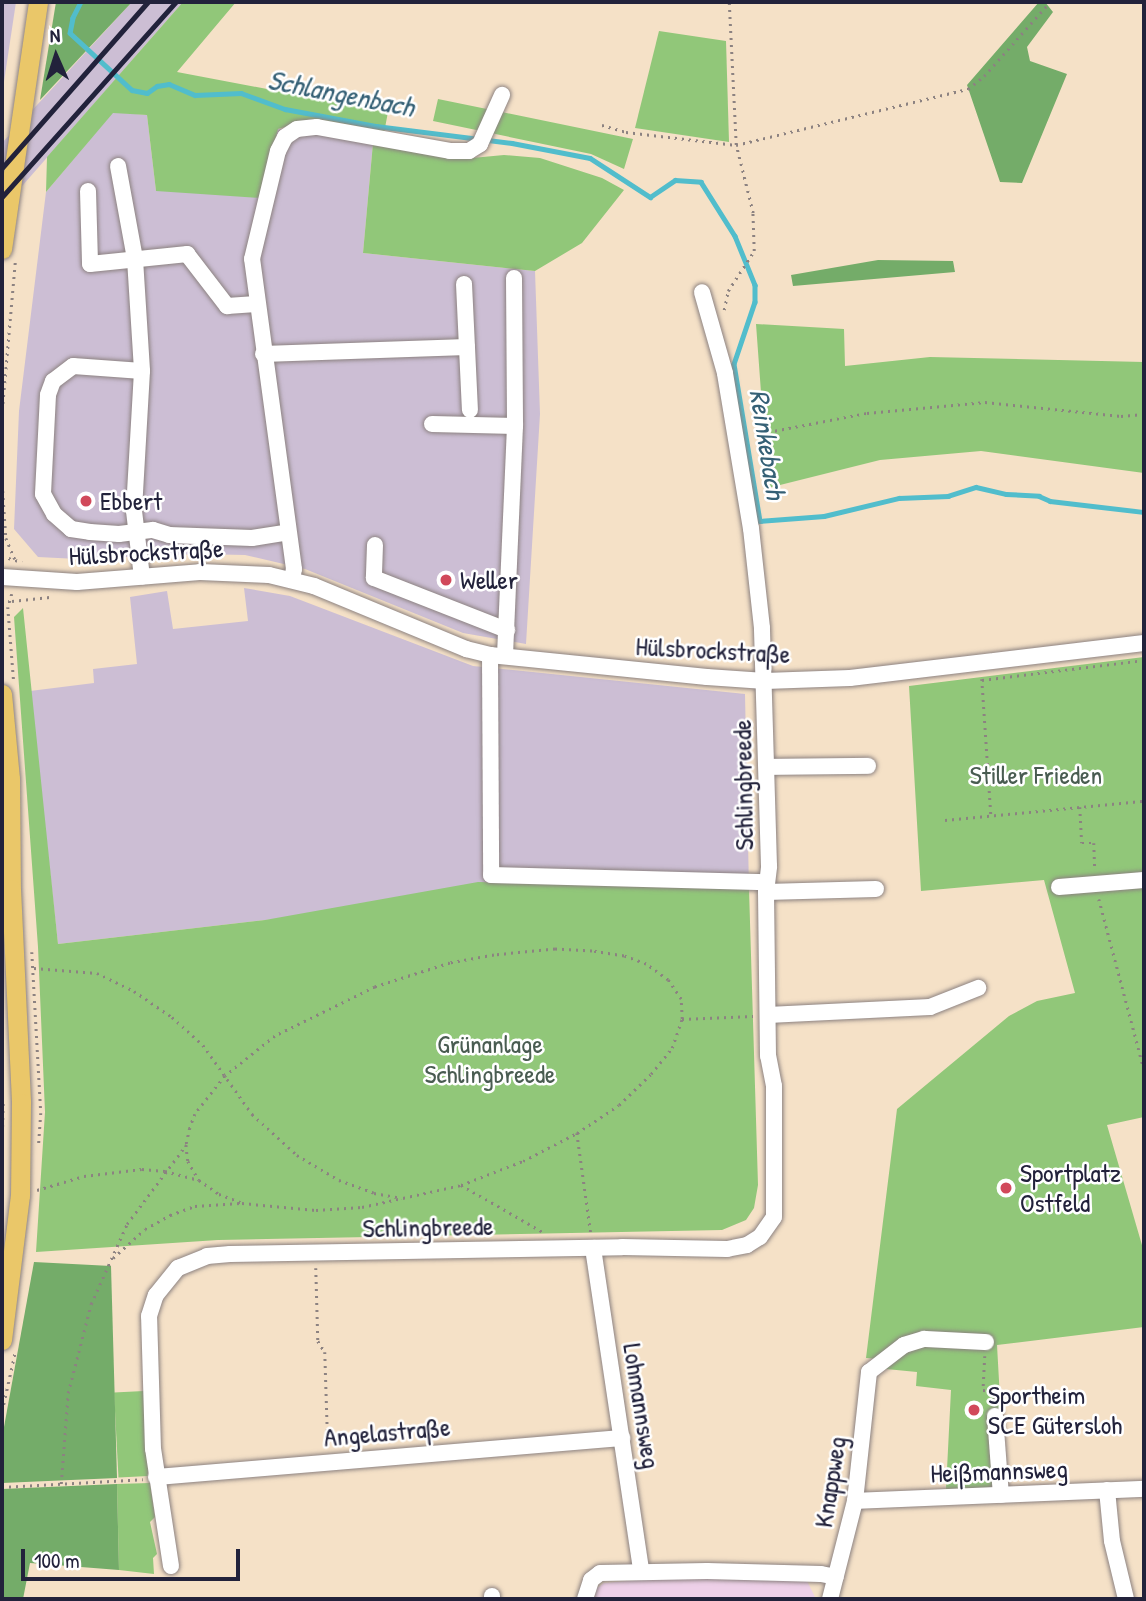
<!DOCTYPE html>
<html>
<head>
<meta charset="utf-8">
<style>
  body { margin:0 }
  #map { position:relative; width:1146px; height:1601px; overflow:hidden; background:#f5e1c7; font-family:"Patrick Hand",sans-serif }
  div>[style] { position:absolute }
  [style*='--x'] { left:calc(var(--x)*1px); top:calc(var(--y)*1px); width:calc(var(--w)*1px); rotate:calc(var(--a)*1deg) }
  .built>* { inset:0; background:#eed0e8 }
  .industrial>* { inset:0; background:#ccbed4 }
  .green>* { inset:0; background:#91c779; transform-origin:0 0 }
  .forest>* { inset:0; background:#74ac69 }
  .stream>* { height:4.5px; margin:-2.25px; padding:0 2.25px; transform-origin:2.25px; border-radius:2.25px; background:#51bdcc }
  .path>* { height:2.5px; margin-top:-1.25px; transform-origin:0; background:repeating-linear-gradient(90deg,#8c8281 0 2px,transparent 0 7px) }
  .roads { filter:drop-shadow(0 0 2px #8c8281) drop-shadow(0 0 2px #8c8281) }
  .minor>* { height:16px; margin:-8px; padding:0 8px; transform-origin:8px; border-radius:8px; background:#fff }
  .major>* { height:19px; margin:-9.5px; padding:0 9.5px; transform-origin:9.5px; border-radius:9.5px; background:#eac769 }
  .rail>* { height:4.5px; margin:-2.25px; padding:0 2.25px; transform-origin:2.25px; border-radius:2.25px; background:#22223b }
  .dots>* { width:19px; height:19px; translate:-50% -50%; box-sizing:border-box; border:4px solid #fff; border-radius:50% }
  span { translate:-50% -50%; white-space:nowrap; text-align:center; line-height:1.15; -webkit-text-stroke:5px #fff; paint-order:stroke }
  .poi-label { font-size:26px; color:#22223b }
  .left { translate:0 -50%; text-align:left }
  .street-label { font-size:26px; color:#22223b }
  .park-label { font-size:26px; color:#495c51 }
  .water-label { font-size:28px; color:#356075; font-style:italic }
  .frame { position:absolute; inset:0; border:4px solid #22223b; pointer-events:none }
  .north { position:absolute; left:21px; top:21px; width:70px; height:70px; -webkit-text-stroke:5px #fff; paint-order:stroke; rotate:357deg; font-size:19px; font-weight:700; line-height:28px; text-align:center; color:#22223b }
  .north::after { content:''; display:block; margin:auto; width:24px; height:32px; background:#22223b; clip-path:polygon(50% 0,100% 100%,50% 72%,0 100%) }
  .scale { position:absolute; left:21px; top:1549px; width:219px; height:32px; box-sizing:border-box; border:4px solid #22223b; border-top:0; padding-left:9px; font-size:21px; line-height:24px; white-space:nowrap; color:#22223b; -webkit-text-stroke:5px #fff; paint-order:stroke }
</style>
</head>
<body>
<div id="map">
  <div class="built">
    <div style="clip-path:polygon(662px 1578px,807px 1581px,816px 1599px,594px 1599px,597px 1588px,604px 1583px)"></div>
  </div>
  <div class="industrial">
    <div style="clip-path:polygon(2px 2px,16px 2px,2px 95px)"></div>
    <div style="clip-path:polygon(132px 2px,183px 2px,2px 209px,2px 143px)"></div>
    <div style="clip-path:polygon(113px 112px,147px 115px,156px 191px,278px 129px,373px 143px,363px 253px,535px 271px,540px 414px,526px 644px,463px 633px,305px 569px,245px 555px,199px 554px,78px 559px,38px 557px,14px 529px,19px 411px,46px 192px)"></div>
    <div style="clip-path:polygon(244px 588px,290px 596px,473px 666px,745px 694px,749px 889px,265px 920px,58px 944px,30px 691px,94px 683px,93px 669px,137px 664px,130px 597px,167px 591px,173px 629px,248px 621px)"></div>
  </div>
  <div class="green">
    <div style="clip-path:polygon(183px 2px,236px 2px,177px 72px,388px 112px,384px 133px,295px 124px,278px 129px,260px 198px,156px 191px,147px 115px,113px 113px,46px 192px,47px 157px)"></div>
    <div style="clip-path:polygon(659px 31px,726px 41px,729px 142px,635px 128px)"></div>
    <div style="clip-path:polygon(438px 99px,633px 139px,624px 169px,591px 154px,433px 121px)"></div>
    <div style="clip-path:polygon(373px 143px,472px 158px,504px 155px,540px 158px,602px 178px,624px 190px,582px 243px,535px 271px,363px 253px)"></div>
    <div style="clip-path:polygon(756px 324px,844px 329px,845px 366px,930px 357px,1144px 362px,1144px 473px,981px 451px,880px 460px,768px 488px)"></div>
    <div style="clip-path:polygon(23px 608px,58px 944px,265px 920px,478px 882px,749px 889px,758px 1185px,754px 1208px,746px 1220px,722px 1230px,218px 1240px,36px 1252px,45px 1112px,38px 947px,14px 617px)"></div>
    <div style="clip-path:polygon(1144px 657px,1144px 1117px,1107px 1125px,1144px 1252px,1144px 1327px,997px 1345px,1005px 1488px,946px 1489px,951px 1390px,916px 1386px,917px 1372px,886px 1369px,880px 1359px,866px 1358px,897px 1109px,1009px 1016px,1037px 1001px,1075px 993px,1044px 880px,921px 891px,909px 686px)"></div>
    <div style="left:144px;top:1391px;width:85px;height:30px;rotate:87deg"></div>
    <div style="clip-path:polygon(150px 1483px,155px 1517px,150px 1522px,157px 1554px,153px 1558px,154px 1574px,119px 1570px,117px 1484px)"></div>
  </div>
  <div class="forest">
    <div style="clip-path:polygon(56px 2px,132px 2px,40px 100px)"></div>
    <div style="clip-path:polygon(1039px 2px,1045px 2px,1053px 12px,1027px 47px,1030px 61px,1067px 74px,1022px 183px,1000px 182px,967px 85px)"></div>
    <div style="clip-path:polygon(878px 260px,953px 261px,955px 272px,793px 286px,791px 275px)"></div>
    <div style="clip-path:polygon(34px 1262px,111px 1266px,117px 1478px,2px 1483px,2px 1438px)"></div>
    <div style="clip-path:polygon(117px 1484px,119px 1570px,30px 1563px,23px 1599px,2px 1599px,2px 1489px)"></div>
  </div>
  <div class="stream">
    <div style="--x:81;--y:2;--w:18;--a:117"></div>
    <div style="--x:73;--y:18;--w:15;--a:101"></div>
    <div style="--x:70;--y:33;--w:84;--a:42.6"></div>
    <div style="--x:132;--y:90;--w:15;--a:11"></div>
    <div style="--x:147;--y:93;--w:12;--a:-35"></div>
    <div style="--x:157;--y:86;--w:12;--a:-9"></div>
    <div style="--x:169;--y:84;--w:28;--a:23"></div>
    <div style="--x:195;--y:95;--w:46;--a:-2.5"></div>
    <div style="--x:241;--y:93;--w:47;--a:20"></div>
    <div style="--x:285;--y:109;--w:93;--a:10.6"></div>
    <div style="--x:376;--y:126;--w:137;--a:7.1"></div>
    <div style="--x:512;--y:143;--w:79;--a:10.9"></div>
    <div style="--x:590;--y:158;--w:72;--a:33"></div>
    <div style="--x:650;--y:197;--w:30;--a:-34"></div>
    <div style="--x:675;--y:180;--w:26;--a:4"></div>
    <div style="--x:701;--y:182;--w:64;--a:57.8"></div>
    <div style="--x:735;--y:236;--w:53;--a:67.8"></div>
    <div style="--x:755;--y:285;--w:17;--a:90"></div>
    <div style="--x:755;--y:302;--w:65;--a:108.7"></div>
    <div style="--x:734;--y:364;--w:159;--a:80.6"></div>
    <div style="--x:760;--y:521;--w:64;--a:-4.5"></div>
    <div style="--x:824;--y:516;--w:77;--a:-13.5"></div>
    <div style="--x:899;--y:498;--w:49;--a:-2.3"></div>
    <div style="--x:948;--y:496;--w:29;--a:-18"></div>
    <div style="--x:976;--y:487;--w:31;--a:13"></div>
    <div style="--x:1006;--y:494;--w:33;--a:3"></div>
    <div style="--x:1039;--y:496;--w:12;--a:24"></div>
    <div style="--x:1050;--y:501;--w:95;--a:6.7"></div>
  </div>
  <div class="path">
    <div style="--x:602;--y:125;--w:25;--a:16"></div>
    <div style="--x:626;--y:132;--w:111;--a:6.7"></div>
    <div style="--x:736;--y:145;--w:239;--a:-13.6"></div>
    <div style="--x:968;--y:89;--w:21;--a:-39"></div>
    <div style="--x:984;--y:76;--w:99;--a:-48.3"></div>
    <div style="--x:724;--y:310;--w:19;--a:-78"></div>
    <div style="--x:728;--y:291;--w:48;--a:-57"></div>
    <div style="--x:754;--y:251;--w:38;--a:-92"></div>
    <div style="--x:753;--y:213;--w:70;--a:-104"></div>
    <div style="--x:736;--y:145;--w:143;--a:-92.8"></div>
    <div style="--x:2;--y:411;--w:151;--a:-85"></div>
    <div style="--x:768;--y:432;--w:101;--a:-10.9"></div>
    <div style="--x:867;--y:413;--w:119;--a:-5.3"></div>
    <div style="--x:985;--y:402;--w:137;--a:5.9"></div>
    <div style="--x:1121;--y:416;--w:23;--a:-5"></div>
    <div style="--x:2;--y:477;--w:61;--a:86.2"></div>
    <div style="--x:6;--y:538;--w:23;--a:67"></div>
    <div style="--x:2;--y:556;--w:21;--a:17"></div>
    <div style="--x:12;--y:594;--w:14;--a:107"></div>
    <div style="--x:8;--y:607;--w:76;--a:85.5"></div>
    <div style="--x:12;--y:601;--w:38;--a:-6"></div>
    <div style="--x:982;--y:679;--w:137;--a:86.2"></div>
    <div style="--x:982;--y:680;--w:163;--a:-7"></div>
    <div style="--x:1080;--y:807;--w:36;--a:87"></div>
    <div style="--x:1082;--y:843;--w:12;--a:0"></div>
    <div style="--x:1094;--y:843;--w:26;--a:88"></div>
    <div style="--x:945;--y:820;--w:200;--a:-5.5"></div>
    <div style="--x:1099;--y:899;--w:176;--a:75.2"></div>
    <div style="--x:32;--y:952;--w:161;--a:86.8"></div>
    <div style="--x:41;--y:1113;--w:31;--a:94"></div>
    <div style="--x:34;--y:968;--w:63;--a:4.5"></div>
    <div style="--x:97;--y:973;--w:41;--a:25.9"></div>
    <div style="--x:134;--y:991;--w:46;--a:34.4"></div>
    <div style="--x:172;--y:1017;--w:42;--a:42.1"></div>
    <div style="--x:203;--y:1045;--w:85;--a:54.6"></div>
    <div style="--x:252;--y:1114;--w:61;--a:42.3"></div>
    <div style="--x:297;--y:1155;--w:49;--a:30.8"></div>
    <div style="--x:339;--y:1180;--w:37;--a:20"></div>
    <div style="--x:374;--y:1193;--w:28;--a:10"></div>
    <div style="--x:682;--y:1019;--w:71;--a:-2.4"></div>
    <div style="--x:577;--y:1133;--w:102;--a:82.1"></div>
    <div style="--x:2;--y:1141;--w:42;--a:-88.6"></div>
    <div style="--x:461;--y:1185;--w:95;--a:29.8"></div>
    <div style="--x:37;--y:1190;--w:49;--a:-16.6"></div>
    <div style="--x:84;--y:1176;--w:58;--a:-6.9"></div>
    <div style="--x:142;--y:1169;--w:23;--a:5"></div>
    <div style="--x:165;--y:1171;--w:35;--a:15"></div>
    <div style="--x:199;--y:1180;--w:24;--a:35"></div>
    <div style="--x:219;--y:1194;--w:25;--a:21"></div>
    <div style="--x:242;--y:1203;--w:74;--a:5.4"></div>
    <div style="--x:316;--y:1210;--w:46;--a:-3.7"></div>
    <div style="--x:362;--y:1207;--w:101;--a:-12.5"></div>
    <div style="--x:461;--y:1185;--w:66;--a:-21.2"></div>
    <div style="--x:523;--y:1161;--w:61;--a:-27.4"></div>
    <div style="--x:577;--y:1133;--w:50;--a:-33.7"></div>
    <div style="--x:619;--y:1105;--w:45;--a:-44.1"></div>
    <div style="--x:651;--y:1074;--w:33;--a:-51"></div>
    <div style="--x:672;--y:1048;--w:31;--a:-71"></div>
    <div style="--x:682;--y:1019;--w:20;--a:-93"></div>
    <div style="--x:681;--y:999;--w:23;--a:-124"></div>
    <div style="--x:668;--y:980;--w:27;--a:-144"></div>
    <div style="--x:646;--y:964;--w:23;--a:-160"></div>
    <div style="--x:624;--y:956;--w:32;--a:-171"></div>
    <div style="--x:592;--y:951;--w:37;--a:-177"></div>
    <div style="--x:555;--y:949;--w:61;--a:174.4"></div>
    <div style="--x:494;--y:955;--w:45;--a:169.7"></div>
    <div style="--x:450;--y:963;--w:79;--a:162.3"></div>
    <div style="--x:375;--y:987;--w:111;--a:153.9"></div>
    <div style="--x:275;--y:1036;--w:64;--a:141.3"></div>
    <div style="--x:225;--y:1076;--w:48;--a:128.3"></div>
    <div style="--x:195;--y:1114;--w:15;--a:110"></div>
    <div style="--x:190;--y:1128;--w:17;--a:103"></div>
    <div style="--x:186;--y:1145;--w:16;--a:83"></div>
    <div style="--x:188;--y:1161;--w:22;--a:60"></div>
    <div style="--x:113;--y:1258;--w:43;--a:-42.2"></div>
    <div style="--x:145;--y:1229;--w:29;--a:-29"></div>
    <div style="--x:170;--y:1215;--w:27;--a:-20"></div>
    <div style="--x:195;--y:1206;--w:45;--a:-3.8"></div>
    <div style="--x:316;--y:1268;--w:73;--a:88.4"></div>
    <div style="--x:318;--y:1341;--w:13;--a:58"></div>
    <div style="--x:325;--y:1352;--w:96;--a:88.2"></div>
    <div style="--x:985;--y:1356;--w:34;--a:93"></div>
    <div style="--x:983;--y:1390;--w:12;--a:5"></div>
    <div style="--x:995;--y:1391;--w:11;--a:90"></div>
    <div style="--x:2;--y:1411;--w:60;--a:-77.6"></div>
    <div style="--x:61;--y:1484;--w:91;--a:-85.6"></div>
    <div style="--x:68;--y:1393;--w:92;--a:-75.5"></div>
    <div style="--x:91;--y:1304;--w:88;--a:-65.8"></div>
    <div style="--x:127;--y:1224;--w:99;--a:-53.2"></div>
    <div style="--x:2;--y:1487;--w:141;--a:-3.2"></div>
  </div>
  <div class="roads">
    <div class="minor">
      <div style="--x:118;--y:166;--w:95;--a:79.6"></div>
      <div style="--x:135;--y:259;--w:112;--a:86.4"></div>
      <div style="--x:142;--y:371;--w:140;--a:93.3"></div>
      <div style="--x:134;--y:511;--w:66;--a:83.1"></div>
      <div style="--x:88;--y:191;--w:73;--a:88.4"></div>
      <div style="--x:90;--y:264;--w:98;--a:-5.9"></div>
      <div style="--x:187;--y:254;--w:66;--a:52.4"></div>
      <div style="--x:227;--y:306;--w:29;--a:-4"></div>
      <div style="--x:514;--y:278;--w:148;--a:89.6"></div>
      <div style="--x:464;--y:284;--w:126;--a:87.3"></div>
      <div style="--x:263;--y:354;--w:204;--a:-2"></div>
      <div style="--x:142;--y:371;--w:69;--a:-175.9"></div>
      <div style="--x:73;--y:366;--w:25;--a:143"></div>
      <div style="--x:53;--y:381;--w:15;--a:110"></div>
      <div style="--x:48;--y:395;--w:99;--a:92.9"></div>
      <div style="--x:43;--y:494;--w:23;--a:61"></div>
      <div style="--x:54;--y:514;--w:23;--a:41"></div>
      <div style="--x:71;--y:529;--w:19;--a:9"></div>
      <div style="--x:90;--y:532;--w:29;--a:4"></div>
      <div style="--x:119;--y:534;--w:34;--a:-7"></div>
      <div style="--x:153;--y:530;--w:17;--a:17"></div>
      <div style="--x:169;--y:535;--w:83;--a:2.1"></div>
      <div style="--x:252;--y:538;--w:36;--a:-9"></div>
      <div style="--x:432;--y:424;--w:83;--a:1.4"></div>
      <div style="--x:515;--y:426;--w:230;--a:92.5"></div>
      <div style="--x:375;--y:545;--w:33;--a:92"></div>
      <div style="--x:374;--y:578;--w:143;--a:21.4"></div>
      <div style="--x:2;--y:577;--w:75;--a:3.8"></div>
      <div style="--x:77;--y:582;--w:123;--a:-4.6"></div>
      <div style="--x:200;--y:572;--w:69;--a:2.5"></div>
      <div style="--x:269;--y:575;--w:46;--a:13.7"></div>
      <div style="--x:314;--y:586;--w:165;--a:22.5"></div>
      <div style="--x:466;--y:649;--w:25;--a:14"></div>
      <div style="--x:490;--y:655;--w:218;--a:5.8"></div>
      <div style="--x:707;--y:677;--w:58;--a:3.9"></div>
      <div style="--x:765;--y:681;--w:85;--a:-2"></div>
      <div style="--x:850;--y:678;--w:296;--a:-6.8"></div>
      <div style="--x:292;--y:580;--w:11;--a:-80"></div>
      <div style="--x:294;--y:569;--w:313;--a:-97.7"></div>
      <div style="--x:252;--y:259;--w:111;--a:-76.5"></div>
      <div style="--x:278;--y:151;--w:16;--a:-63"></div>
      <div style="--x:285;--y:137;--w:14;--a:-34"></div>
      <div style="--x:297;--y:129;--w:20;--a:-6"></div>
      <div style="--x:317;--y:127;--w:135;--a:10.2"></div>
      <div style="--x:450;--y:151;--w:19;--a:0"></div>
      <div style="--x:469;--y:151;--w:13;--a:-32"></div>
      <div style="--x:480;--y:144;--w:54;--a:-65.8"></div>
      <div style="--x:490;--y:655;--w:220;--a:89.7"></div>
      <div style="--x:491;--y:875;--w:276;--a:1.5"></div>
      <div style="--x:767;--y:767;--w:101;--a:-0.6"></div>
      <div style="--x:1059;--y:887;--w:85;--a:-4.7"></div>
      <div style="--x:766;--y:892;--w:110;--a:-1.6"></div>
      <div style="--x:768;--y:1015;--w:162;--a:-2.8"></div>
      <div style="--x:930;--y:1007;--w:52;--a:-21.6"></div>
      <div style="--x:593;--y:1248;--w:326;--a:81.5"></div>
      <div style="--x:995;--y:1416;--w:79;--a:85.7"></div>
      <div style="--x:156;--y:1477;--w:468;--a:-4.8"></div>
      <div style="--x:1107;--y:1490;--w:51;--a:84.4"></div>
      <div style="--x:1112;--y:1541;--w:60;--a:76.4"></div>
      <div style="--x:855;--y:1501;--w:289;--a:-2.4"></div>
      <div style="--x:171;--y:1566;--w:118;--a:-98.7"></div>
      <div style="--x:153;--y:1449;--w:133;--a:-91.7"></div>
      <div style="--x:149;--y:1316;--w:22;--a:-72"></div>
      <div style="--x:156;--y:1295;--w:35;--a:-51"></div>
      <div style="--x:178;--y:1268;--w:31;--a:-22"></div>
      <div style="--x:207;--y:1256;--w:23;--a:-5"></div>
      <div style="--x:230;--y:1254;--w:392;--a:-1"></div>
      <div style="--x:622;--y:1247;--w:105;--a:1.1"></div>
      <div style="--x:727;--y:1249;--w:20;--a:-11"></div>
      <div style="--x:747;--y:1245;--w:15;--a:-32"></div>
      <div style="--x:760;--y:1237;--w:24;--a:-55"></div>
      <div style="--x:774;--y:1217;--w:131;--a:-90"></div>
      <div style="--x:774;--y:1086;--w:31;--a:-101"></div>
      <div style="--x:768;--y:1056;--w:164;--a:-90.7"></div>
      <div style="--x:766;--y:892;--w:26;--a:-83"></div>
      <div style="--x:769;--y:866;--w:238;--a:-91.7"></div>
      <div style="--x:762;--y:628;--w:100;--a:-96.3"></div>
      <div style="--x:751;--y:529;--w:158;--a:-99.5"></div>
      <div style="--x:725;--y:373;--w:84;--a:-105.9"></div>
      <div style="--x:492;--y:1596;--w:3;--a:90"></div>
      <div style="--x:585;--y:1599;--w:20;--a:-72"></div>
      <div style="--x:591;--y:1580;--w:11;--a:-38"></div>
      <div style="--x:600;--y:1573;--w:107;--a:-1.1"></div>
      <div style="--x:707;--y:1571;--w:114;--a:1.5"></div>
      <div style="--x:821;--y:1574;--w:15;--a:11"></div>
      <div style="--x:830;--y:1599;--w:101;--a:-75.7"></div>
      <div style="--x:855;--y:1501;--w:130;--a:-83.8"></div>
      <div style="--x:869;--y:1372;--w:44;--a:-37.6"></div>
      <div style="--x:904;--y:1345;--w:21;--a:-17"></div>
      <div style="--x:924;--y:1339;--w:62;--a:2.8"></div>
    </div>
    <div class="major">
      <div style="--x:2;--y:249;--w:250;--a:-81.7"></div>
      <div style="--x:2;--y:694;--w:85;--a:84.6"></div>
      <div style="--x:10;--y:779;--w:110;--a:89.5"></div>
      <div style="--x:11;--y:889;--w:214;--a:87.3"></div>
      <div style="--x:21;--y:1103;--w:92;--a:90.6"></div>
      <div style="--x:20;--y:1195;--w:146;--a:97.1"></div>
    </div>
  </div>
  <div class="rail">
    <div style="--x:2;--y:168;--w:221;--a:-48.7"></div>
    <div style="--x:2;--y:197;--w:261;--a:-48.3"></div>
  </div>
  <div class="dots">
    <div style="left:86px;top:501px;background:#d1495b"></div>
    <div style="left:446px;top:580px;background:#d1495b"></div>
    <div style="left:1006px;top:1188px;background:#d1495b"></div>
    <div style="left:974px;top:1410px;background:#d1495b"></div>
  </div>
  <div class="poi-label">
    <span class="left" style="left:100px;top:501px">Ebbert</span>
    <span class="left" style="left:460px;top:580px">Weller</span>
    <span class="left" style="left:1020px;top:1188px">Sportplatz<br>Ostfeld</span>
    <span class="left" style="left:988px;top:1410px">Sportheim<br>SCE Gütersloh</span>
  </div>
  <div class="street-label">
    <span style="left:146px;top:552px;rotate:-3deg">Hülsbrockstraße</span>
    <span style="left:713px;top:650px;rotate:3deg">Hülsbrockstraße</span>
    <span style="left:743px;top:785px;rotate:-91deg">Schlingbreede</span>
    <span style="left:428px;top:1227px;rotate:-1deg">Schlingbreede</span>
    <span style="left:642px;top:1406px;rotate:81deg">Lohmannsweg</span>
    <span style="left:387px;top:1432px;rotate:-5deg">Angelastraße</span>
    <span style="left:999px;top:1471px;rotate:-2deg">Heißmannsweg</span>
    <span style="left:830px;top:1482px;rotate:-81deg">Knappweg</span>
  </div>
  <div class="park-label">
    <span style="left:1036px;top:775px">Stiller Frieden</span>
    <span style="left:490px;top:1059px">Grünanlage<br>Schlingbreede</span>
  </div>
  <div class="water-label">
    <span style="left:341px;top:93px;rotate:11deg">Schlangenbach</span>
    <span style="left:768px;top:444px;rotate:81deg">Reinkebach</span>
  </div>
  <div class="frame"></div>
  <div class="north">N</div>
  <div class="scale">100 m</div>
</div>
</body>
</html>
